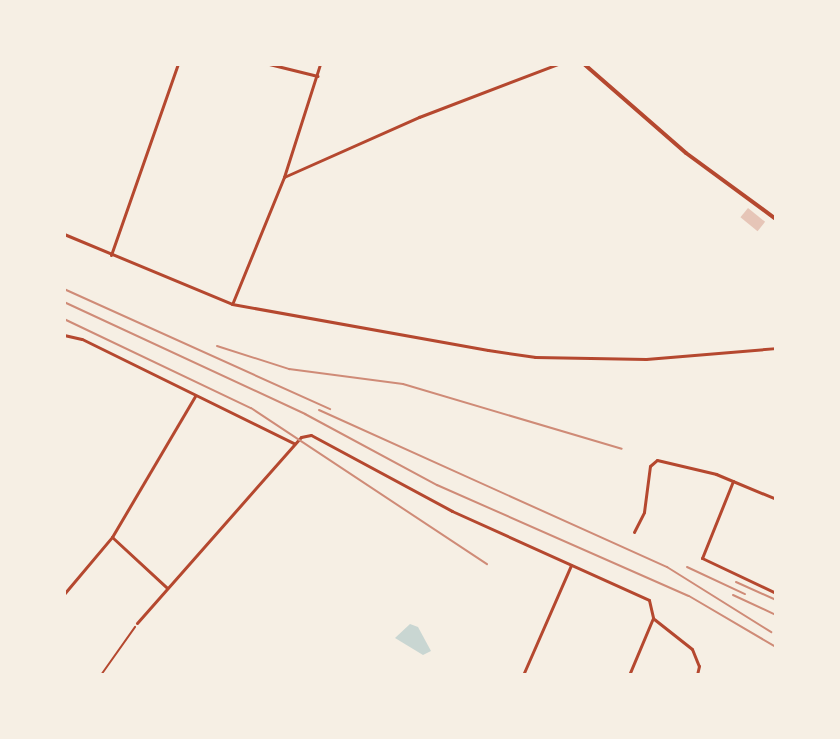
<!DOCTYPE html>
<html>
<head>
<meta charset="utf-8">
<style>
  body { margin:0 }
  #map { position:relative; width:840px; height:739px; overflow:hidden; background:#f6efe4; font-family:Barlow,sans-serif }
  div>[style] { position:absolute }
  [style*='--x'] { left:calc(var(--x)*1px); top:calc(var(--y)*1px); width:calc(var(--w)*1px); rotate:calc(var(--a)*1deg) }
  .water>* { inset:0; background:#c9d6d2 }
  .building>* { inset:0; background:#e6c5b7; transform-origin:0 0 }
  .path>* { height:2px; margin:-1px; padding:0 1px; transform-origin:1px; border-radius:1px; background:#b5482f }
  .minor>* { height:3px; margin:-1.5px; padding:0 1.5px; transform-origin:1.5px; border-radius:1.5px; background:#b5482f }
  .tertiary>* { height:4px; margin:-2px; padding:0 2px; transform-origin:2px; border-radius:2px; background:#b5482f }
  .rail>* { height:2px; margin:-1px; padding:0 1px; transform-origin:1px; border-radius:1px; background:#cf8b77 }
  span { translate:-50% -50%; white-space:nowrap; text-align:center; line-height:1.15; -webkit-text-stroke:6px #f6efe4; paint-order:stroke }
  .frame { position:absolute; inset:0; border:66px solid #f6efe4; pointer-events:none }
</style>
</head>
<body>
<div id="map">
  <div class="water">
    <div style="clip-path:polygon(410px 624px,418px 627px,431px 651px,423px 655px,395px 638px)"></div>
  </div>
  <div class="building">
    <div style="left:748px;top:208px;width:22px;height:12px;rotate:39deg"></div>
  </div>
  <div class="path">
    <div style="--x:101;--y:675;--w:59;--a:-54.7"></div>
  </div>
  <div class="minor">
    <div style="--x:269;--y:64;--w:50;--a:13.8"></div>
    <div style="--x:284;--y:177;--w:119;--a:-72.3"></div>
    <div style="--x:64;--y:234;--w:182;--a:22.6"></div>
    <div style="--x:232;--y:304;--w:260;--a:10.2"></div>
    <div style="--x:488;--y:350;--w:48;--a:8.5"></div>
    <div style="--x:535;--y:357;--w:111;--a:1"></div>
    <div style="--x:646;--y:359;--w:130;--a:-4.8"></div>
    <div style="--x:111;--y:255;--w:202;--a:-70.7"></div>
    <div style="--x:233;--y:302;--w:135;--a:-67.8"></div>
    <div style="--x:284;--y:177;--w:148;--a:-24"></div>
    <div style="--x:419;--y:117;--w:149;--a:-20.9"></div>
    <div style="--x:64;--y:335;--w:18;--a:13"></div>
    <div style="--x:82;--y:339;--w:237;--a:26.2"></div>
    <div style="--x:733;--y:481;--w:83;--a:111.9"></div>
    <div style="--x:702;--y:558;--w:82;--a:25.3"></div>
    <div style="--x:634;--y:532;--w:22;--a:-63"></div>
    <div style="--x:644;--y:512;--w:46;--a:-82.6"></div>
    <div style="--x:650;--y:466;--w:9;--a:-41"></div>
    <div style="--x:657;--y:460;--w:61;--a:13.3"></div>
    <div style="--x:716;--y:474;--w:65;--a:22.6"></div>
    <div style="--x:112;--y:537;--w:75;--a:42.8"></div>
    <div style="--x:64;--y:594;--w:75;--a:-49.9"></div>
    <div style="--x:112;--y:537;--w:164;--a:-59.5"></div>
    <div style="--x:654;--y:619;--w:48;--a:38.3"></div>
    <div style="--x:692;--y:649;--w:18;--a:68"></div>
    <div style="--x:699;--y:666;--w:9;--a:103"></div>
    <div style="--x:137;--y:623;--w:248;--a:-48.6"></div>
    <div style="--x:301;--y:437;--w:10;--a:-11"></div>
    <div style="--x:311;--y:435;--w:160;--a:28.3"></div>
    <div style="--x:452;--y:511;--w:216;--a:24.3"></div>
    <div style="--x:649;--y:600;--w:18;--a:77"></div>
    <div style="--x:653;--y:618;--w:62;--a:112.8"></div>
    <div style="--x:523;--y:675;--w:120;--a:-66.4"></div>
  </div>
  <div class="tertiary">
    <div style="--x:584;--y:64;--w:135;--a:41.1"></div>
    <div style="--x:686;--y:153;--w:112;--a:36.3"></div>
  </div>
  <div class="rail">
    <div style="--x:64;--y:289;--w:292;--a:24.3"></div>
    <div style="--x:64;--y:302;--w:266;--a:24.9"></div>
    <div style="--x:305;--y:414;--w:150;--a:28.3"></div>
    <div style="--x:437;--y:485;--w:275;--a:23.8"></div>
    <div style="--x:689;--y:596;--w:101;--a:30.4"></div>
    <div style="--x:64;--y:319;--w:207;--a:25.5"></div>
    <div style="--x:251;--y:408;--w:283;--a:33.5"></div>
    <div style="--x:217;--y:346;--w:76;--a:17.7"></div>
    <div style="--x:289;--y:369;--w:115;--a:7.5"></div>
    <div style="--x:403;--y:384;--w:228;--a:16.5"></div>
    <div style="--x:319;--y:410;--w:382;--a:24.3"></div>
    <div style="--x:667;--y:567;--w:123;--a:32"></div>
    <div style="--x:687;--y:567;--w:64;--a:25"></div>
    <div style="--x:736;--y:582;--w:44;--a:24.2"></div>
    <div style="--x:733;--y:595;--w:47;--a:24.9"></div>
  </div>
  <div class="frame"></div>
</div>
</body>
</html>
